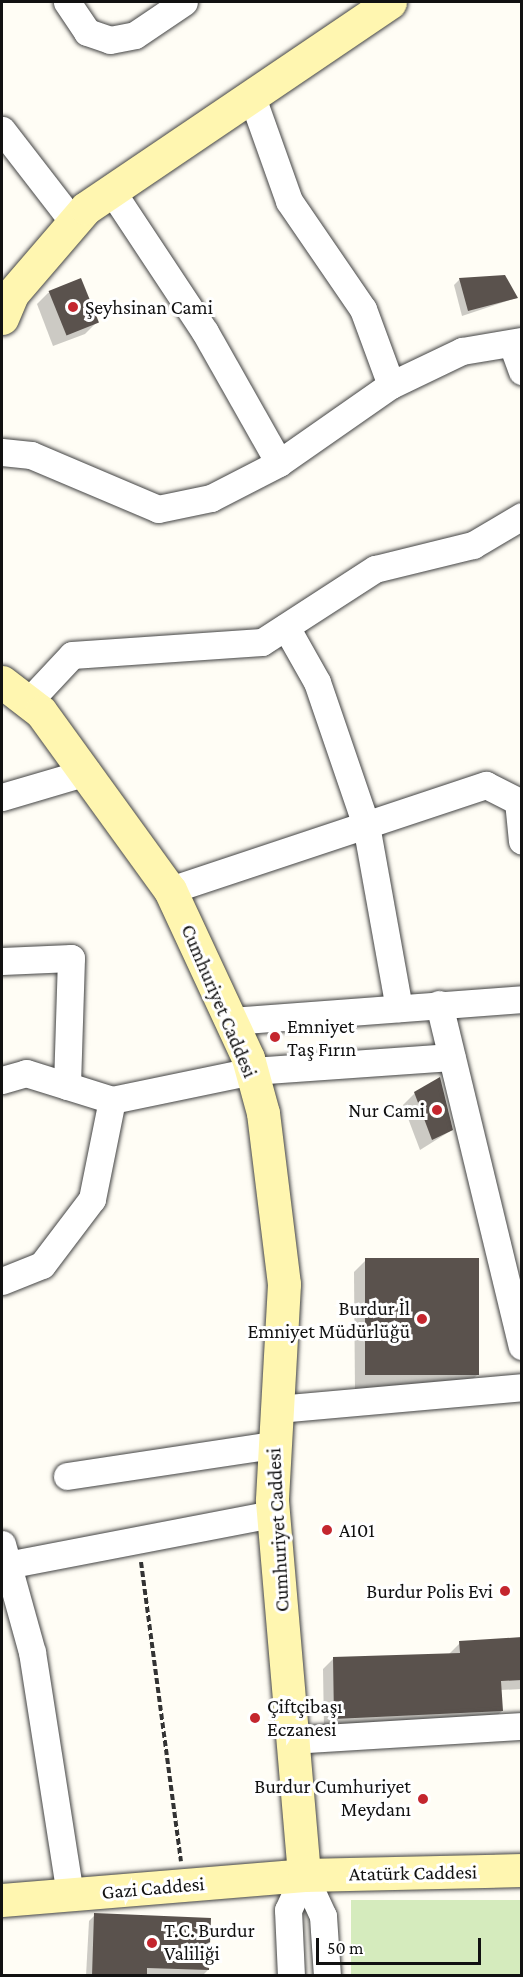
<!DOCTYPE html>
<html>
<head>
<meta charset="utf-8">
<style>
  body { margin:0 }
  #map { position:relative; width:523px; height:1977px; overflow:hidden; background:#fffdf5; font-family:"Crimson Pro",serif }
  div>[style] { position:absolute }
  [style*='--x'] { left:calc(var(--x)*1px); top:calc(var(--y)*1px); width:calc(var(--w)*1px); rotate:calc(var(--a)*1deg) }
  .green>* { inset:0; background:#d5ebbd; transform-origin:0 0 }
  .shadow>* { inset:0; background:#0003 }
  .building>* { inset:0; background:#5a524d; transform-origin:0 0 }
  .path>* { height:4px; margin-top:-2px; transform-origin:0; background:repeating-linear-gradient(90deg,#333 0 6px,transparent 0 9px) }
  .roads { filter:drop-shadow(0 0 2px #444) drop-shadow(0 0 2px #444) }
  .street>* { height:27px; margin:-13.5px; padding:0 13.5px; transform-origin:13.5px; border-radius:13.5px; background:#fff }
  .secondary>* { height:33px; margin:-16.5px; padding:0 16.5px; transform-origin:16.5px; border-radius:16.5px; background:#fff6b0 }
  .dots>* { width:16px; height:16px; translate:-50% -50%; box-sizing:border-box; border:3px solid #fff; border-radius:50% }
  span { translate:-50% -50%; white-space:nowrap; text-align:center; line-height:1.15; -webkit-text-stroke:6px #fff; paint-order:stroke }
  .poi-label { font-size:20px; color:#111 }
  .left { translate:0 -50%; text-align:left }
  .right { translate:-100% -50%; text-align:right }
  .street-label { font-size:20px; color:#111 }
  .frame { position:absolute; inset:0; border:3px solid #111; pointer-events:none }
  .scale { position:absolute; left:316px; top:1938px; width:165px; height:27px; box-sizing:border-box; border:3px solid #111; border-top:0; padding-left:8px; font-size:18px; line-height:21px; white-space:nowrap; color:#111; -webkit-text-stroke:4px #fff; paint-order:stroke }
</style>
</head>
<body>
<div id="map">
  <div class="green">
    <div style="left:521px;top:1900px;width:75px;height:170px;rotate:90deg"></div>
  </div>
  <div class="shadow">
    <div style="clip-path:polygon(460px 279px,516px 298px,462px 316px,454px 285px)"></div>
    <div style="clip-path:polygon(81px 280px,97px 322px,85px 334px,53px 346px,37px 304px,48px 293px)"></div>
    <div style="clip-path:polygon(415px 1093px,452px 1130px,420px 1150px,403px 1105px)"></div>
    <div style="clip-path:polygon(366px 1260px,478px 1374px,466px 1386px,355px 1394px,354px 1272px)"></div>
    <div style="clip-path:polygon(522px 1639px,522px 1689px,500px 1690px,502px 1711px,491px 1721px,324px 1729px,323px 1669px,333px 1659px,449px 1654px,460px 1643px)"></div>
    <div style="clip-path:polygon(95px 1915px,208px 1970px,202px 1976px,86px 1976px,89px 1921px)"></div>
  </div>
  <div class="building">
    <div style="clip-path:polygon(505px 275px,518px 298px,468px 311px,459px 278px)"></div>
    <div style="left:81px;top:278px;width:48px;height:35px;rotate:68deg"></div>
    <div style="clip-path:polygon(440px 1077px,453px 1130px,432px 1140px,414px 1092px)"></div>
    <div style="left:479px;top:1258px;width:117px;height:114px;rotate:90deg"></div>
    <div style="clip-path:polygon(522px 1637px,522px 1680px,501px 1681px,503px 1711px,334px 1719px,333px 1657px,460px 1653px,459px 1641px)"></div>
    <div style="clip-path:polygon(94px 1913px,211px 1918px,209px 1970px,147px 1968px,147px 1976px,92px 1976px)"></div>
  </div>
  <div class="path">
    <div style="--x:141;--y:1562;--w:302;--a:82.4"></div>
  </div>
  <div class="roads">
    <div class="street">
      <div style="--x:67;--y:2;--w:36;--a:56"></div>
      <div style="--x:87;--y:32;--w:24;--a:19"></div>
      <div style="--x:110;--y:40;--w:25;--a:-11"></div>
      <div style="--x:135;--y:35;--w:59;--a:-34"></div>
      <div style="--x:252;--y:97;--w:110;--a:70.4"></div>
      <div style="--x:289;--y:201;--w:131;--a:55.6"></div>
      <div style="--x:363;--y:309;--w:81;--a:69.8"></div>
      <div style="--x:2;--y:130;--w:116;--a:52.3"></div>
      <div style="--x:111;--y:190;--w:170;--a:56.5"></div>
      <div style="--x:205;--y:332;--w:150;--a:60.5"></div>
      <div style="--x:512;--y:344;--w:29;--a:70"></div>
      <div style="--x:2;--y:452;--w:29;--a:6"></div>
      <div style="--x:31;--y:455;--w:138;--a:23"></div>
      <div style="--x:158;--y:509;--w:54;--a:-11.7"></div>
      <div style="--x:211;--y:498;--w:76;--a:-27.2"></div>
      <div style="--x:279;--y:463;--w:136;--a:-34.9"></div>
      <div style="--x:391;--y:385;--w:79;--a:-25.6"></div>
      <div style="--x:462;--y:351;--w:61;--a:-9.5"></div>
      <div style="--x:286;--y:627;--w:63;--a:60.6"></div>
      <div style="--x:317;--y:682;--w:151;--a:71.1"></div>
      <div style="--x:366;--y:825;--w:186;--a:79.8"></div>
      <div style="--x:28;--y:702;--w:64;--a:-46.9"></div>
      <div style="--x:72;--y:655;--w:190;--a:-3.9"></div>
      <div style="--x:262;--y:642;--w:135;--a:-32.9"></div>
      <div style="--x:375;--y:569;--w:101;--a:-13.8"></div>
      <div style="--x:473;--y:545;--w:57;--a:-30.6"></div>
      <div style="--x:2;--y:797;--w:89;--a:-16.4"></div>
      <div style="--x:170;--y:890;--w:333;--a:-18.4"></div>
      <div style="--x:486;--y:785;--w:36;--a:27"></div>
      <div style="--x:518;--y:801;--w:40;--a:84.3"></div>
      <div style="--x:2;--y:961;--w:69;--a:-2.5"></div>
      <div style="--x:71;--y:958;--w:128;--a:91.8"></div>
      <div style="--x:439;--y:1004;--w:352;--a:76.4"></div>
      <div style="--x:231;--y:1021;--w:292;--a:-4.3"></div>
      <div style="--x:2;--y:1080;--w:25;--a:-16"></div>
      <div style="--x:26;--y:1073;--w:90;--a:17.4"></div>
      <div style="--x:112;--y:1100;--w:143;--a:-11.7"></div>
      <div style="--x:252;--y:1071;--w:200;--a:-4"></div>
      <div style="--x:2;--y:1281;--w:43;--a:-21.8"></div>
      <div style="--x:42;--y:1265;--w:83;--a:-52.9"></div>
      <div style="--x:92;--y:1199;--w:101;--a:-78.6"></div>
      <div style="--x:277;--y:1409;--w:246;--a:-5.1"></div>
      <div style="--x:67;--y:1476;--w:207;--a:-8.6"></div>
      <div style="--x:2;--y:1544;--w:112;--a:74.5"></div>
      <div style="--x:32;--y:1652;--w:245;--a:81.1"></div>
      <div style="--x:2;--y:1566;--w:276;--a:-10.9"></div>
      <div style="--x:292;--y:1740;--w:230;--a:-3.5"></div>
      <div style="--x:304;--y:1875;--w:45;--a:65.1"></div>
      <div style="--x:323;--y:1916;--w:60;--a:86.2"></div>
      <div style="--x:291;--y:1976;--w:66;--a:-92.6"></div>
      <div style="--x:288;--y:1910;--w:38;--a:-65"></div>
    </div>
    <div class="secondary">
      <div style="--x:2;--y:318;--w:26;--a:-67"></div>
      <div style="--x:12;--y:294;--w:113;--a:-49.3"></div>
      <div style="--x:86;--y:208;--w:367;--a:-34.1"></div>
      <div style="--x:2;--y:682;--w:49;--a:37.6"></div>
      <div style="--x:41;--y:712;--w:220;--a:54.1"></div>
      <div style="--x:170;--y:890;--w:185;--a:65.1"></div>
      <div style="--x:248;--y:1058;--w:57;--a:74.7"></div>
      <div style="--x:263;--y:1113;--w:172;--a:83"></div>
      <div style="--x:284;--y:1284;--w:217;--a:93.2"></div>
      <div style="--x:272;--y:1501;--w:375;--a:85.1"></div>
      <div style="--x:2;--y:1900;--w:303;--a:-4.7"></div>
      <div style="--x:304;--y:1875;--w:218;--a:-1.3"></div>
    </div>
  </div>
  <div class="dots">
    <div style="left:73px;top:307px;background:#c4262e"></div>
    <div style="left:275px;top:1037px;background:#c4262e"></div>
    <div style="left:437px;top:1110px;background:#c4262e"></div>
    <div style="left:422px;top:1319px;background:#c4262e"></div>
    <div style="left:327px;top:1530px;background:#c4262e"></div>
    <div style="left:505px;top:1591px;background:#c4262e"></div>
    <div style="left:255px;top:1718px;background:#c4262e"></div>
    <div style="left:423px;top:1799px;background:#c4262e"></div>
    <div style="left:152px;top:1943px;background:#c4262e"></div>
  </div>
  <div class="poi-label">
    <span class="left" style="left:85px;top:307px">Şeyhsinan Cami</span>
    <span class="left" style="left:287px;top:1038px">Emniyet<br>Taş Fırın</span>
    <span class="right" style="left:425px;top:1110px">Nur Cami</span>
    <span class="right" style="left:410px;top:1320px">Burdur İl<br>Emniyet Müdürlüğü</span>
    <span class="left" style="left:339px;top:1530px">A101</span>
    <span class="right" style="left:493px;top:1591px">Burdur Polis Evi</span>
    <span class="left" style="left:267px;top:1718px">Çiftçibaşı<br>Eczanesi</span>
    <span class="right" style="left:411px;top:1798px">Burdur Cumhuriyet<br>Meydanı</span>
    <span class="left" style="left:164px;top:1942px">T.C. Burdur<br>Valiliği</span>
  </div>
  <div class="street-label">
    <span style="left:219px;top:1001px;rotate:67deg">Cumhuriyet Caddesi</span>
    <span style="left:278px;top:1530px;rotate:-93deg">Cumhuriyet Caddesi</span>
    <span style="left:413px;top:1873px;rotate:-1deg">Atatürk Caddesi</span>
    <span style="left:153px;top:1888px;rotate:-5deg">Gazi Caddesi</span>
  </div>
  <div class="frame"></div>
  <div class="scale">50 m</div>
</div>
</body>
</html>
